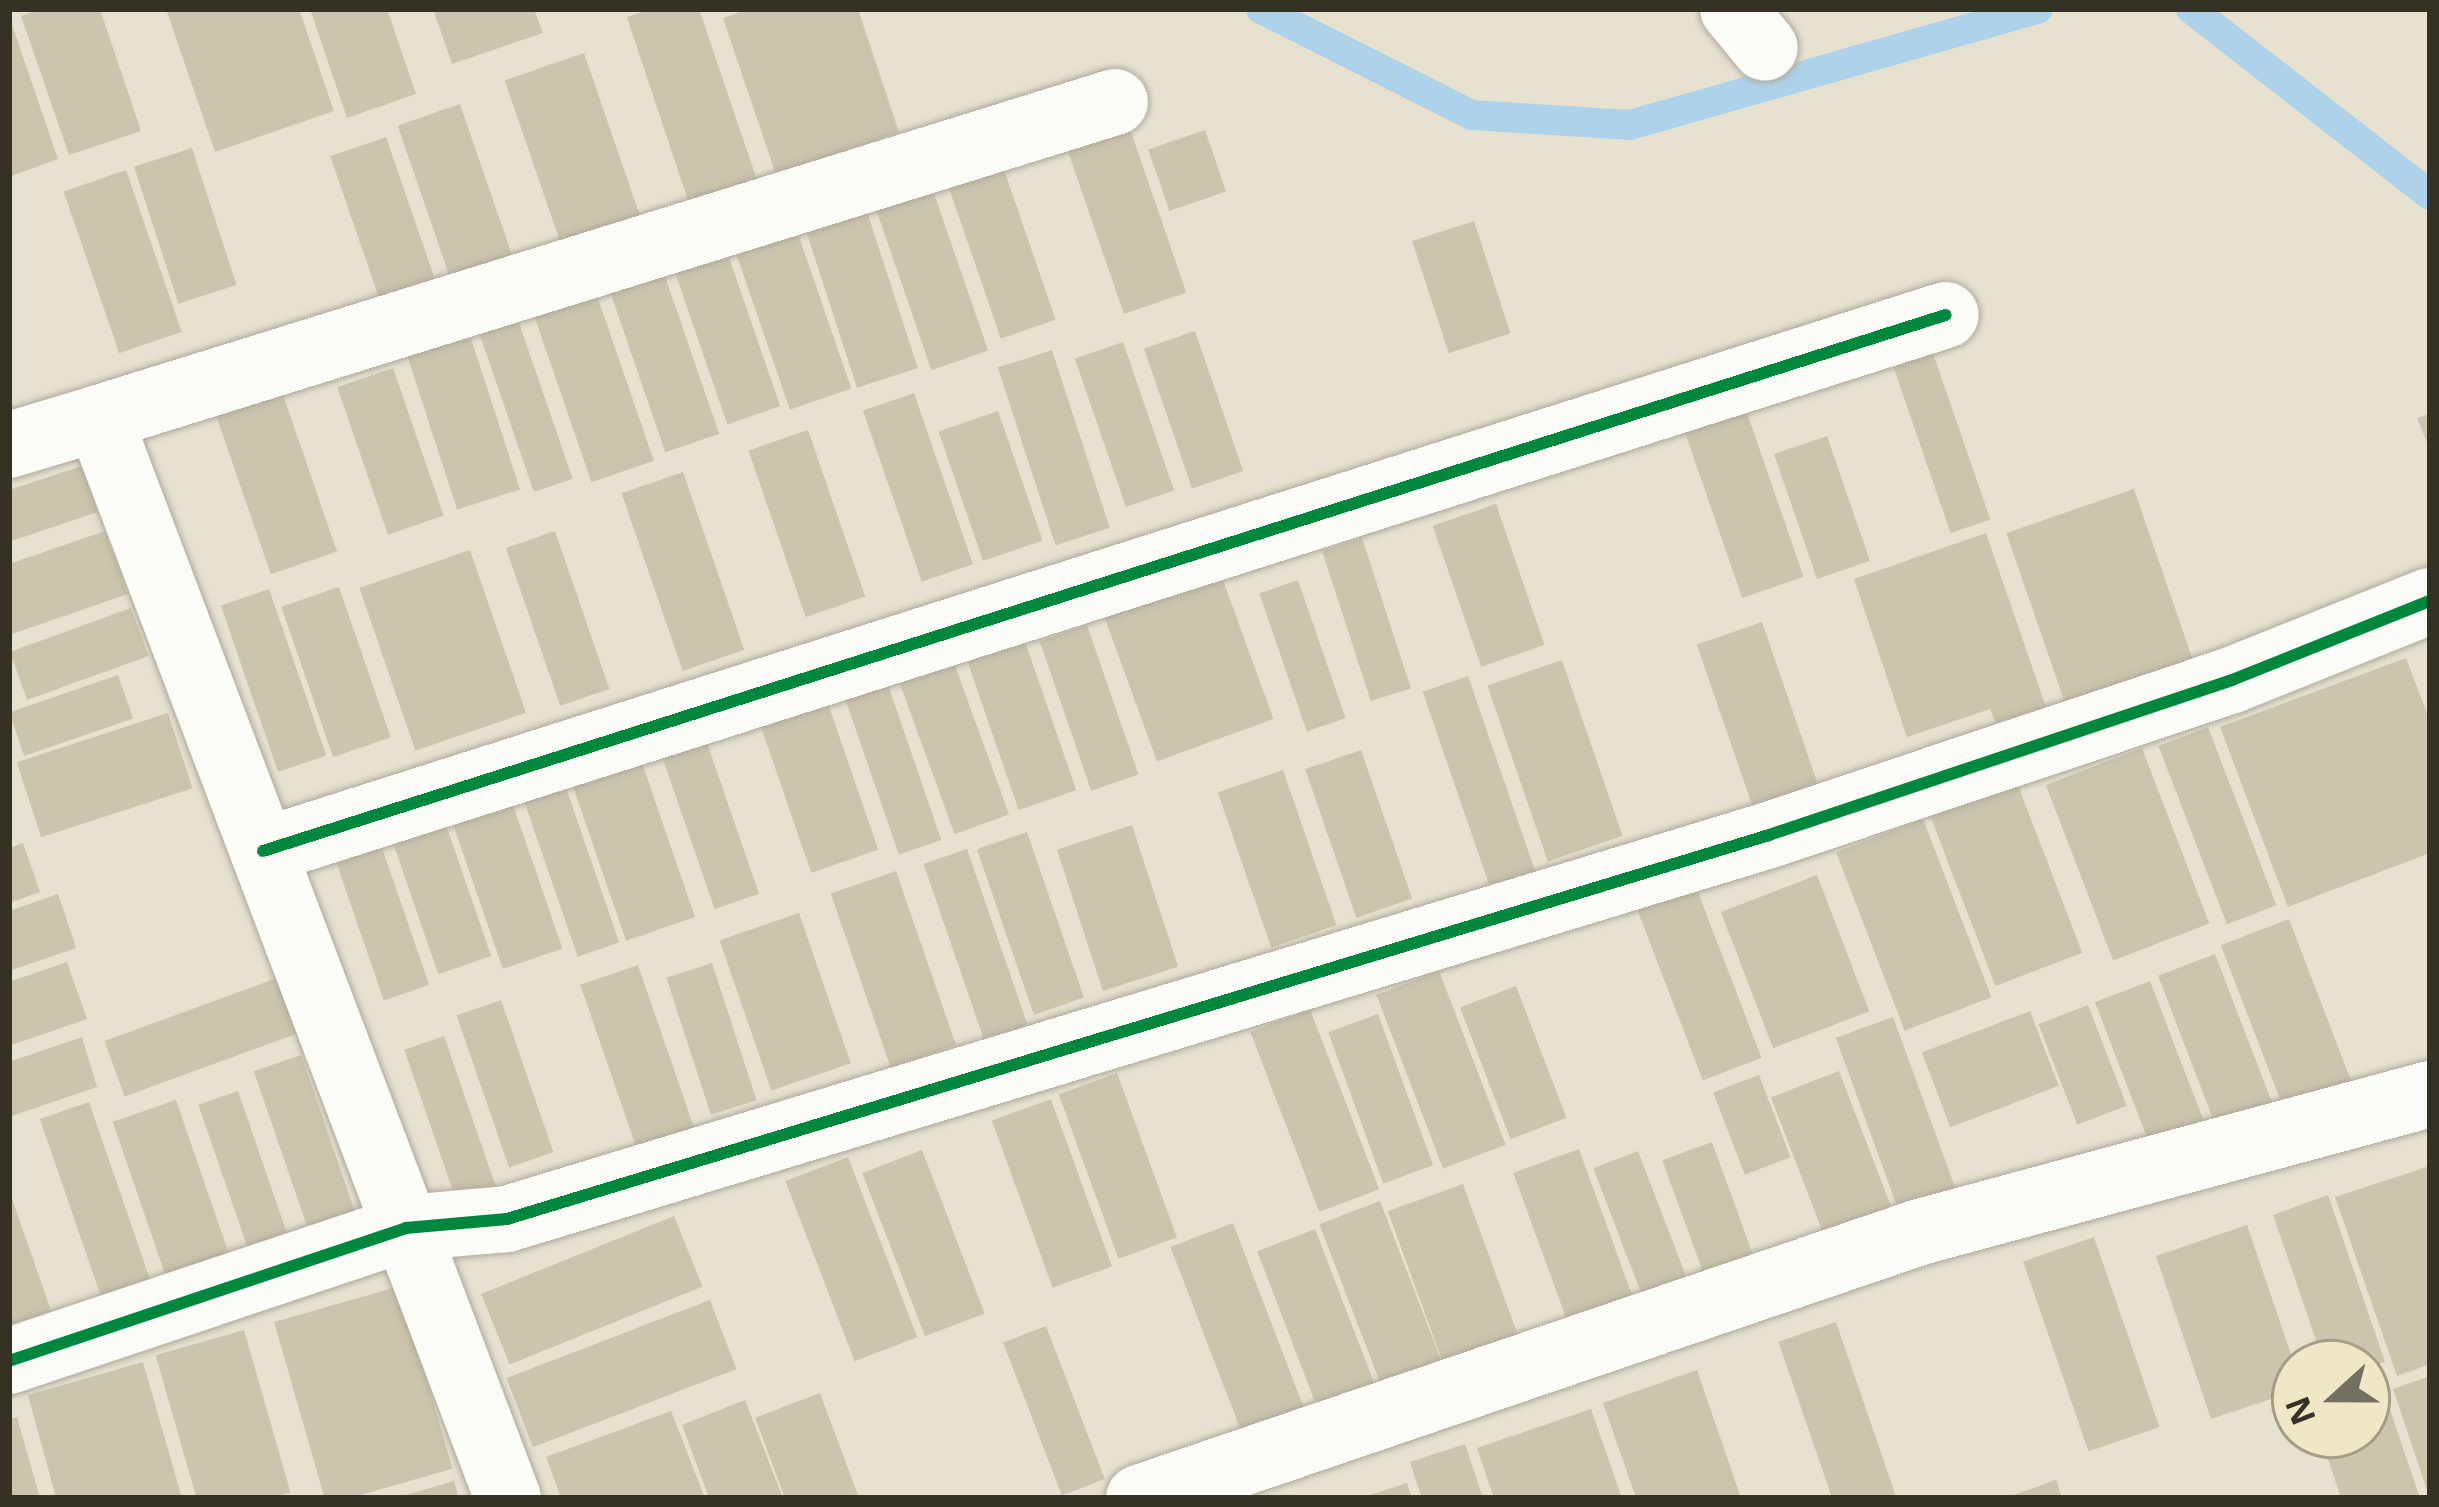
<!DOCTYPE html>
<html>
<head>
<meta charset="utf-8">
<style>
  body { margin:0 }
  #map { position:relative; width:2439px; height:1507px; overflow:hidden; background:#e7e2d0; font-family:"Noto Sans",sans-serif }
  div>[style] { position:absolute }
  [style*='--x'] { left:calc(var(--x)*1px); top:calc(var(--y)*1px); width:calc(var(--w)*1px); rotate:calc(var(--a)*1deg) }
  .stream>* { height:30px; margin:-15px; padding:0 15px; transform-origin:15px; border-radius:15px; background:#afd2eb }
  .building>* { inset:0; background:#ccc5ad; transform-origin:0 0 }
  .roads { filter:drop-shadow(0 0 3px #aeaa9c) drop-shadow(0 0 3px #aeaa9c) }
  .minor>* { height:66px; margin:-33px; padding:0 33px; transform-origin:33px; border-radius:33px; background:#fbfbf8 }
  .cycleway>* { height:12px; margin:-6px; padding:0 6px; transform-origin:6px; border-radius:6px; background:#00873e }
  span { translate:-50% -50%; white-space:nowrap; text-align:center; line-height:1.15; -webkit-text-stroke:10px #f0e7c7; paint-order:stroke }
  .frame { position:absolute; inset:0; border:12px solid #353125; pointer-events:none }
  .north { position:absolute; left:2271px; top:1339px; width:120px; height:120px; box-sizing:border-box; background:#f0e7c7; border:3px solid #a59e86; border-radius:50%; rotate:249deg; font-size:33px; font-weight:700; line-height:48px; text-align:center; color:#353125 }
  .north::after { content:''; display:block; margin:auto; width:42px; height:54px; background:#736f61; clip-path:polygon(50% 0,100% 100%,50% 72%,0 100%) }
</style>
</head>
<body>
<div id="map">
  <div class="stream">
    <div style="--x:1261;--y:9;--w:236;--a:26.7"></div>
    <div style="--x:1472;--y:115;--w:158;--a:3.6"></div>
    <div style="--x:1630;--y:125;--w:424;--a:-15.9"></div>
    <div style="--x:2191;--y:9;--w:303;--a:37.9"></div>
  </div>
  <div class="building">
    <div style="clip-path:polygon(42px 9px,100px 9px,141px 131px,69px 155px,21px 16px)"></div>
    <div style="clip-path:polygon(166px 9px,299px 9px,334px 111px,215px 152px)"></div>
    <div style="clip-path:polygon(310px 9px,387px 9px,416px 94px,347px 118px)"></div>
    <div style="clip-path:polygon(433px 9px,534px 9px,543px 33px,452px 64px)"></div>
    <div style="clip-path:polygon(650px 9px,699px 9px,758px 183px,690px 206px,627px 17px)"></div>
    <div style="clip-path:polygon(748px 9px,858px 9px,899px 132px,776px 175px,723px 18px)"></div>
    <div style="clip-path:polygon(9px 16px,58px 159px,9px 177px)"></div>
    <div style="left:584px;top:53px;width:181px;height:84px;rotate:71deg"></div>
    <div style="left:460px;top:104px;width:166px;height:66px;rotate:71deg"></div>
    <div style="left:1129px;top:126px;width:176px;height:66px;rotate:71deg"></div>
    <div style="left:1205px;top:130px;width:65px;height:60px;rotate:71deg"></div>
    <div style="left:386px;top:137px;width:166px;height:59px;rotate:71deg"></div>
    <div style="left:192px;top:148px;width:144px;height:61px;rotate:72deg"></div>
    <div style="left:1000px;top:158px;width:171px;height:58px;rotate:71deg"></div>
    <div style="left:126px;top:170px;width:171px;height:66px;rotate:71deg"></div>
    <div style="left:926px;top:170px;width:191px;height:60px;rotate:71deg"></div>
    <div style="left:861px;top:193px;width:184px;height:64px;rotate:72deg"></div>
    <div style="left:1474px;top:221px;width:118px;height:65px;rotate:72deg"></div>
    <div style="left:795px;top:225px;width:173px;height:65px;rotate:71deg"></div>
    <div style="left:722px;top:237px;width:179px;height:56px;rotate:71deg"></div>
    <div style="left:658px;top:256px;width:188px;height:57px;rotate:71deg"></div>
    <div style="left:593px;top:284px;width:187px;height:66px;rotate:71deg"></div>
    <div style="left:517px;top:317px;width:171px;height:41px;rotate:71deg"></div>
    <div style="left:465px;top:320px;width:178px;height:66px;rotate:72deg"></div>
    <div style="left:1195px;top:331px;width:148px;height:54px;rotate:71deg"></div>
    <div style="left:1123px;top:342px;width:157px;height:51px;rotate:71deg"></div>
    <div style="left:1052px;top:350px;width:187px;height:57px;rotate:72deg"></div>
    <div style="left:1933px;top:353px;width:176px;height:42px;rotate:71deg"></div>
    <div style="left:393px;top:368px;width:156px;height:59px;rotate:71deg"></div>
    <div style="left:280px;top:386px;width:175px;height:70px;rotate:71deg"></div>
    <div style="left:914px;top:393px;width:181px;height:54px;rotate:71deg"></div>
    <div style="left:1743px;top:401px;width:186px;height:65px;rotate:71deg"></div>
    <div style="left:998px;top:411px;width:137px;height:63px;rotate:71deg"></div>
    <div style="clip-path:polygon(2430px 414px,2430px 450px,2417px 418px)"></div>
    <div style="left:808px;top:430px;width:176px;height:63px;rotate:71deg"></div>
    <div style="left:1827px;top:436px;width:132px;height:56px;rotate:71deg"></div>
    <div style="clip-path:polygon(82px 466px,98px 512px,9px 542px,9px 490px)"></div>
    <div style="left:683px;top:472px;width:188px;height:65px;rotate:71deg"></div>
    <div style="left:2134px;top:489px;width:183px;height:135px;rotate:71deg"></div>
    <div style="left:1496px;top:504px;width:149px;height:67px;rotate:71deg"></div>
    <div style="clip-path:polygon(105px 531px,128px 594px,9px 635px,9px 564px)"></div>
    <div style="left:555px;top:531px;width:167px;height:52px;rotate:71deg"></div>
    <div style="clip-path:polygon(1986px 533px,2046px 707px,1996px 723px,1990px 709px,1907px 737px,1854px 579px)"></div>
    <div style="left:1362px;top:538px;width:158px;height:42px;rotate:72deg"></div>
    <div style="left:470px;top:550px;width:172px;height:117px;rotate:71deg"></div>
    <div style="left:1216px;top:561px;width:168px;height:124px;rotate:70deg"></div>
    <div style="left:1298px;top:580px;width:146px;height:41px;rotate:71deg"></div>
    <div style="left:339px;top:587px;width:159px;height:61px;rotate:71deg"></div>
    <div style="left:269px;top:589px;width:176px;height:51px;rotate:71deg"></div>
    <div style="left:131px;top:608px;width:51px;height:129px;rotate:70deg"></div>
    <div style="left:1018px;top:621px;width:179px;height:61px;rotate:71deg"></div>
    <div style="left:1762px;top:622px;width:172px;height:69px;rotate:71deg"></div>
    <div style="left:1087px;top:625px;width:158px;height:50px;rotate:71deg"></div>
    <div style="clip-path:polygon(2406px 658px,2430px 721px,2430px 853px,2288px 907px,2220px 727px)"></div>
    <div style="left:1562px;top:660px;width:186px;height:79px;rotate:71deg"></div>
    <div style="left:954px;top:663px;width:161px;height:58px;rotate:70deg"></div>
    <div style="left:118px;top:675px;width:46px;height:115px;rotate:71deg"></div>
    <div style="left:1468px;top:676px;width:207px;height:48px;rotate:71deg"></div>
    <div style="left:887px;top:682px;width:167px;height:45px;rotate:71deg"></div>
    <div style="left:823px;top:689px;width:170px;height:71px;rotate:71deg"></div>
    <div style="left:168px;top:713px;width:79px;height:159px;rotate:72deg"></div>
    <div style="left:2208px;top:727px;width:191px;height:53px;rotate:69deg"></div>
    <div style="left:704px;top:734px;width:169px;height:47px;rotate:71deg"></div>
    <div style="left:2142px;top:748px;width:188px;height:103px;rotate:69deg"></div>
    <div style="left:1361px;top:750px;width:157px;height:59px;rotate:71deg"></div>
    <div style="left:641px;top:760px;width:166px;height:73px;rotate:71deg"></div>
    <div style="left:1283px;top:770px;width:164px;height:69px;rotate:71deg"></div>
    <div style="left:562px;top:776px;width:176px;height:44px;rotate:71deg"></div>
    <div style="left:2016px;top:780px;width:185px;height:93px;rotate:69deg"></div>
    <div style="left:512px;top:802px;width:155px;height:63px;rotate:71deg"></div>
    <div style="left:443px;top:816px;width:148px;height:56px;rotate:71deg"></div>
    <div style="left:1923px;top:819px;width:191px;height:93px;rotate:69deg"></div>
    <div style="left:1132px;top:825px;width:149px;height:79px;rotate:72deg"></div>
    <div style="left:1027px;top:832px;width:175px;height:53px;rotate:71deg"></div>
    <div style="left:380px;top:842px;width:151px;height:48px;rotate:71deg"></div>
    <div style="clip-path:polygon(23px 843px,40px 892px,9px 903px,9px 848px)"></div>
    <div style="left:967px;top:849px;width:188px;height:46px;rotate:71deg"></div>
    <div style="left:896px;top:871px;width:184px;height:69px;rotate:71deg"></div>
    <div style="left:1817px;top:875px;width:146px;height:103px;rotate:69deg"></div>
    <div style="left:1696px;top:887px;width:183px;height:63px;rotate:69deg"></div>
    <div style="clip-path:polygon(58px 894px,76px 948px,9px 971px,9px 911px)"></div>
    <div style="left:799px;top:913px;width:159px;height:84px;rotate:71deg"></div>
    <div style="left:2289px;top:919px;width:178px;height:73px;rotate:69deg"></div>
    <div style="left:2215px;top:954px;width:165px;height:61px;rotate:69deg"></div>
    <div style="clip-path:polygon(67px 962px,87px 1019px,9px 1046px,9px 982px)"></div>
    <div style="left:712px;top:963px;width:144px;height:48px;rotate:72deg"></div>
    <div style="left:638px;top:965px;width:173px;height:61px;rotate:71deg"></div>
    <div style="left:1439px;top:971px;width:186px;height:67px;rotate:69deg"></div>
    <div style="left:283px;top:976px;width:59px;height:190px;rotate:70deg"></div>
    <div style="left:2150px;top:981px;width:156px;height:59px;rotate:69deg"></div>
    <div style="left:1516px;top:986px;width:141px;height:60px;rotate:69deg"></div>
    <div style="left:501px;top:1000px;width:161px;height:47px;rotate:71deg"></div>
    <div style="left:2088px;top:1005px;width:108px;height:53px;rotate:69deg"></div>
    <div style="left:1310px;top:1009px;width:193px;height:64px;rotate:69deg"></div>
    <div style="left:2030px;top:1011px;width:80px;height:116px;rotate:69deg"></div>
    <div style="left:1378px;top:1014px;width:161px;height:53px;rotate:70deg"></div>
    <div style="left:1893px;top:1017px;width:203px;height:61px;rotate:70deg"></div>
    <div style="left:444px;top:1036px;width:160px;height:42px;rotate:71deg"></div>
    <div style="clip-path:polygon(82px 1037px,97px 1087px,9px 1117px,9px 1062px)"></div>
    <div style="left:301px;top:1055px;width:169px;height:50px;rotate:71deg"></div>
    <div style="left:1839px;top:1071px;width:165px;height:73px;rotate:69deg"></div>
    <div style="left:1117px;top:1073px;width:175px;height:62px;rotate:70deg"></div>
    <div style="left:1759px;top:1075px;width:88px;height:49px;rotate:69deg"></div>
    <div style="left:238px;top:1091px;width:155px;height:42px;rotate:71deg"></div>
    <div style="left:1051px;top:1099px;width:178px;height:63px;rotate:70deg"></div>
    <div style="left:176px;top:1100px;width:175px;height:67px;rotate:71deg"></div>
    <div style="left:89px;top:1102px;width:194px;height:52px;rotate:71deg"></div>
    <div style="left:1712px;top:1142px;width:128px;height:53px;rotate:70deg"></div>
    <div style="left:1579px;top:1149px;width:168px;height:70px;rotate:70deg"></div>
    <div style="left:922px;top:1150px;width:175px;height:64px;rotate:69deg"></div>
    <div style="left:1638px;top:1151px;width:137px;height:48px;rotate:69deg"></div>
    <div style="left:848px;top:1157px;width:193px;height:67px;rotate:69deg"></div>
    <div style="clip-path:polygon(2430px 1166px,2430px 1364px,2397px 1376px,2335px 1197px)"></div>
    <div style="left:1463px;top:1184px;width:173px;height:80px;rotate:70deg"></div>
    <div style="clip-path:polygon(9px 1190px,56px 1325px,9px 1342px)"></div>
    <div style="clip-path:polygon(2328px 1195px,2385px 1362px,2367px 1368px,2324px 1363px,2273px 1215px)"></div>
    <div style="left:1380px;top:1201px;width:179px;height:65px;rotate:69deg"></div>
    <div style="left:674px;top:1216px;width:76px;height:208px;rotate:68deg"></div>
    <div style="left:1233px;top:1223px;width:205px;height:67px;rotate:69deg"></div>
    <div style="clip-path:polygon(2247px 1225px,2295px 1366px,2295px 1391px,2211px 1419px,2156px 1256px)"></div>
    <div style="left:1315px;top:1229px;width:176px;height:62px;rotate:69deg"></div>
    <div style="left:2094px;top:1237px;width:201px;height:75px;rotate:71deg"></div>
    <div style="left:400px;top:1286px;width:190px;height:131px;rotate:74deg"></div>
    <div style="left:710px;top:1300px;width:74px;height:218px;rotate:69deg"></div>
    <div style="left:1836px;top:1322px;width:186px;height:61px;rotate:71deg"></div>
    <div style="left:1046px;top:1326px;width:164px;height:46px;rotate:69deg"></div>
    <div style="left:244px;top:1330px;width:169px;height:92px;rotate:74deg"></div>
    <div style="clip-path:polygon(143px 1362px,182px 1498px,56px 1498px,28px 1395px)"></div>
    <div style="clip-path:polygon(1697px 1370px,1741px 1498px,1636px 1498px,1603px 1403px)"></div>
    <div style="clip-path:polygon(2430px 1376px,2430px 1495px,2429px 1496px,2393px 1389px)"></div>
    <div style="clip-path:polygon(820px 1393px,859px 1498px,785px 1498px,755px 1418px)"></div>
    <div style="clip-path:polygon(745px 1400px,783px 1498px,709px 1498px,682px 1425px)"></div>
    <div style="clip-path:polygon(2387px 1401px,2420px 1498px,2341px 1498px,2320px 1435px,2367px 1435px,2367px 1407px)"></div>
    <div style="clip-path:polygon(1591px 1409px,1622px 1498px,1494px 1498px,1477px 1448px)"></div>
    <div style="clip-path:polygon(671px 1411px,705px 1498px,561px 1498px,546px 1457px)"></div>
    <div style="clip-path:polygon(17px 1417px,40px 1498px,9px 1498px,9px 1419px)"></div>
    <div style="clip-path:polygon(1465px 1444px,1483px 1498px,1422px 1498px,1410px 1462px)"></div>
    <div style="clip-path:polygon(2056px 1480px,2062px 1498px,2008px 1498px,2008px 1497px)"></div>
    <div style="clip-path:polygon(454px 1481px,459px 1498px,399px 1498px,399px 1497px)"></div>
    <div style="clip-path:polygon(1407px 1483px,1412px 1498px,1364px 1498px,1364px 1497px)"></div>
  </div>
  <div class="roads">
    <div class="minor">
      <div style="--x:1733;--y:9;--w:50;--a:50.6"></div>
      <div style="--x:99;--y:418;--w:1064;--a:-17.28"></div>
      <div style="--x:9;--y:445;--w:94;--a:-16.7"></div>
      <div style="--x:99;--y:418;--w:1155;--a:69.26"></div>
      <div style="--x:263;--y:851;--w:1766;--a:-17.67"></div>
      <div style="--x:9;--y:1361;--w:419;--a:-18.5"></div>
      <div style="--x:406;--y:1228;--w:101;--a:-5.1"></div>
      <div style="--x:507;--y:1219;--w:1319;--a:-16.92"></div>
      <div style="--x:1769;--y:835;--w:488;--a:-18.5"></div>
      <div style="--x:2232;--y:680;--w:213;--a:-21.8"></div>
      <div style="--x:1139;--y:1498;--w:825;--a:-18.81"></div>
      <div style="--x:1920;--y:1232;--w:528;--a:-15.14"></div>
    </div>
  </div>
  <div class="cycleway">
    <div style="--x:263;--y:851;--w:1766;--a:-17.67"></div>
    <div style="--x:9;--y:1361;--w:419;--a:-18.5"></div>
    <div style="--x:406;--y:1228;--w:101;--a:-5.1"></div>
    <div style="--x:507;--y:1219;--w:1319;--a:-16.92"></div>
    <div style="--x:1769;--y:835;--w:488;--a:-18.5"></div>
    <div style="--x:2232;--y:680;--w:213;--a:-21.8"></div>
  </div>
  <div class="frame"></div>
  <div class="north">N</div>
</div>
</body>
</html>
